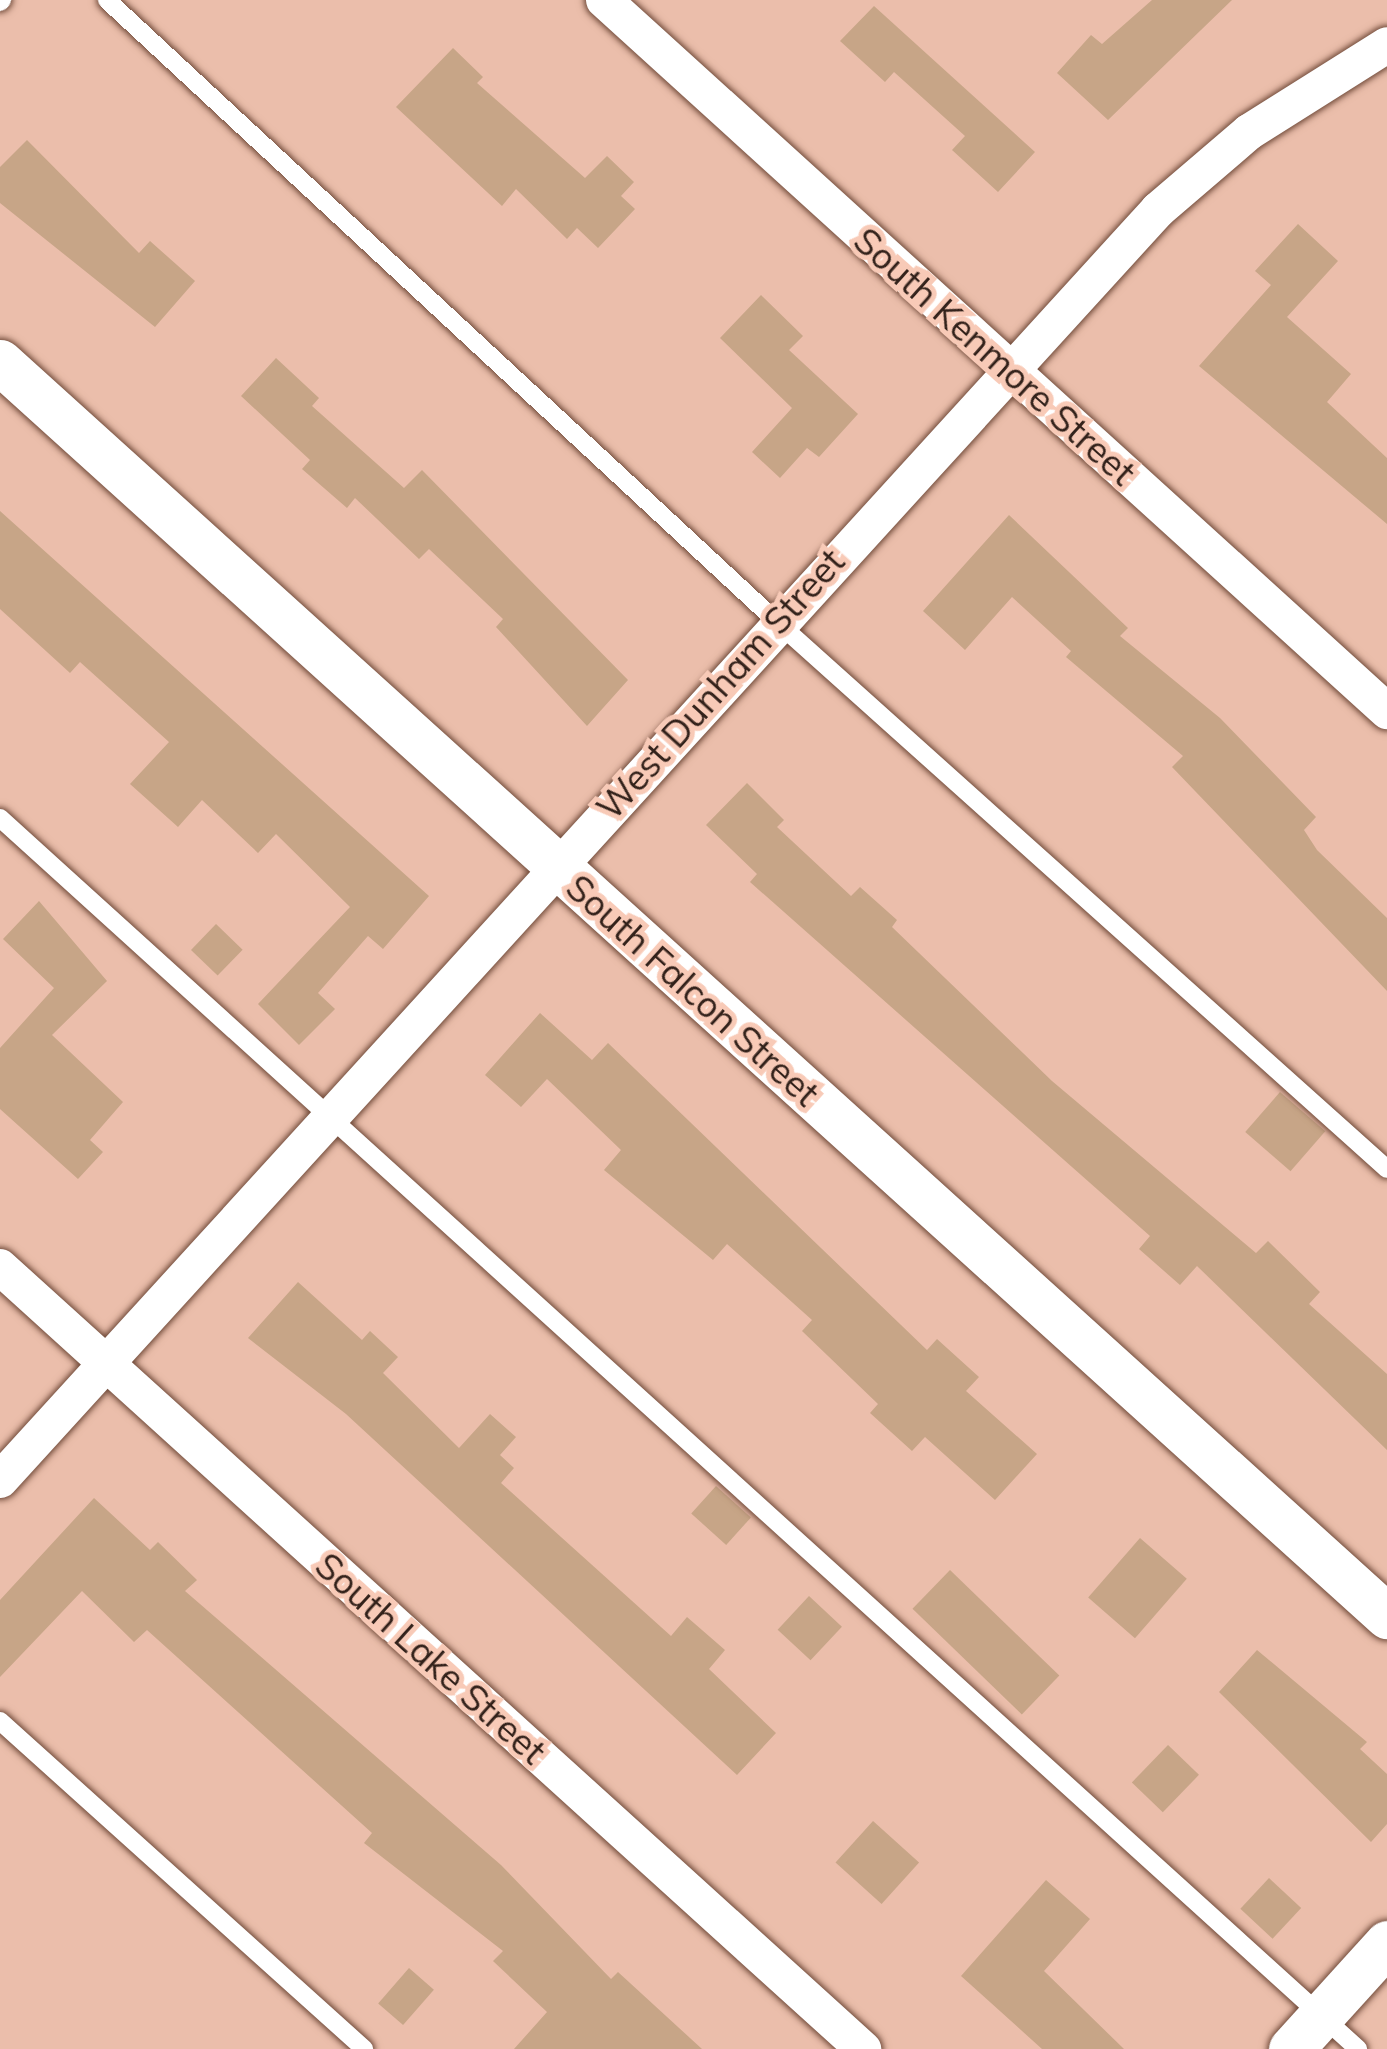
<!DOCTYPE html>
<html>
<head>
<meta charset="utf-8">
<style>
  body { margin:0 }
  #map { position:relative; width:1387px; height:2049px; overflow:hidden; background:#ebbeab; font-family:Mulish,sans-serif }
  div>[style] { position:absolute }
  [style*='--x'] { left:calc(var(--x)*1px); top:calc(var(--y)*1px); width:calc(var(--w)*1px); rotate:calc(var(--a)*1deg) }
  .building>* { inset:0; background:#c7a587; transform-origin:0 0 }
  .roads { filter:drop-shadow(0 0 3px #714b3a) drop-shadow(0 0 3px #714b3a) }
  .service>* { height:18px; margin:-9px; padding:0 9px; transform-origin:9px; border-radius:9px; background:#fff }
  .minor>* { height:36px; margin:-18px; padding:0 18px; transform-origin:18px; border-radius:18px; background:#fff }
  .tertiary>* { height:45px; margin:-22.5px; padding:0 22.5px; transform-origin:22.5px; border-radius:22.5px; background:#fff }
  span { translate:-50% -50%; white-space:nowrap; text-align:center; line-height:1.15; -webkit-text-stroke:10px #f8cab7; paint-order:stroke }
  .street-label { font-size:36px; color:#32211a }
</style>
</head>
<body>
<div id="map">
  <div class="building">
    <div style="clip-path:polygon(1152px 0,1232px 0,1108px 120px,1057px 73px,1091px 35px,1102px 44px)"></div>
    <div style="clip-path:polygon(874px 6px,1035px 152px,998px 192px,952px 150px,965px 136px,894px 72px,885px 82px,840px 41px)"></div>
    <div style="clip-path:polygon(453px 48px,483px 77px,477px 83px,585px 178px,607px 156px,634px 182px,621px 196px,635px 209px,598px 248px,577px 228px,567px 239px,516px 189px,502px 206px,396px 107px)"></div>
    <div style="clip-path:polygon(27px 140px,139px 253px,150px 241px,195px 281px,155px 327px,0 203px,0 167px)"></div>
    <div style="clip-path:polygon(1298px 224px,1338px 261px,1287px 317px,1351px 374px,1327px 402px,1387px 458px,1387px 524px,1199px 366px,1271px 285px,1255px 271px)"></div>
    <div style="clip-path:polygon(761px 295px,803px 336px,789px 350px,858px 414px,819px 457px,807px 448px,780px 478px,752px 452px,792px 408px,720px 338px)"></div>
    <div style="clip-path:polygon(276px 358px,319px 398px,312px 406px,404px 488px,422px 470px,628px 680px,587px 726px,496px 627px,503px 619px,429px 549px,419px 559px,355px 498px,347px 508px,302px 469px,310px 460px,241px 396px)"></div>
    <div style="clip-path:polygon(0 511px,429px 896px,383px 949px,368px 936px,318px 993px,335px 1009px,299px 1045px,258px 1004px,350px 907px,276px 834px,258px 853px,202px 800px,178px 827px,130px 784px,169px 742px,80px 662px,70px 673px,0 609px)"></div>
    <div style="clip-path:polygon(1009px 515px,1128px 628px,1120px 636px,1220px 718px,1316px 817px,1304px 830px,1317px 850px,1387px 918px,1387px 991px,1172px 767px,1183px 756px,1066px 657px,1071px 651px,1012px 597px,965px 650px,923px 611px)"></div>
    <div style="clip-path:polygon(747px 783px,784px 820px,777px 827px,851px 896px,860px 887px,897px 920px,892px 927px,1052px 1081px,1256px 1253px,1268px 1241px,1320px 1292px,1309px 1304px,1387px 1374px,1387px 1450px,1197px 1266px,1180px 1285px,1139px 1249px,1150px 1236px,750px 882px,757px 874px,706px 825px)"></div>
    <div style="clip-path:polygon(39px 901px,107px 981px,52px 1035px,123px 1102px,90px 1140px,103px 1152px,78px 1179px,0 1109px,0 1048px,54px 988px,3px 939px)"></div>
    <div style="left:216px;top:924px;width:37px;height:36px;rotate:44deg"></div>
    <div style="clip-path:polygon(540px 1013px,592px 1060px,608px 1043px,927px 1350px,937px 1339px,979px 1377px,966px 1391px,1037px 1454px,995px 1500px,925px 1437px,912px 1451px,870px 1413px,878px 1404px,802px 1331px,812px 1320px,727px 1244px,713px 1260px,604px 1170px,621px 1150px,547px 1079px,521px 1107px,485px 1075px)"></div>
    <div style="left:1280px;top:1092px;width:60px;height:53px;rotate:41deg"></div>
    <div style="clip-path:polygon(298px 1282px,362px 1340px,370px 1331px,398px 1357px,383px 1373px,459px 1448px,490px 1414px,516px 1437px,500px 1455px,514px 1468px,501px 1483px,671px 1636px,687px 1617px,725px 1650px,709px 1669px,776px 1733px,737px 1775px,346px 1414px,248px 1338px)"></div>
    <div style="left:716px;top:1486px;width:47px;height:37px;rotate:42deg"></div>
    <div style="clip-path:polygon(94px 1498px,150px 1550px,158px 1542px,197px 1580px,185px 1591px,501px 1865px,611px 1979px,618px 1972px,702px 2049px,514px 2049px,547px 2012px,493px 1961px,503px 1951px,364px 1843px,372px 1833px,147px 1630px,134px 1642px,82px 1591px,0 1677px,0 1600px)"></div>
    <div style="left:1140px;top:1538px;width:62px;height:79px;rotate:41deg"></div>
    <div style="left:950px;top:1570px;width:152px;height:54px;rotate:44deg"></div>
    <div style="left:809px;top:1596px;width:45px;height:46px;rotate:43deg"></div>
    <div style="clip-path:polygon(1257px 1650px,1367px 1742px,1360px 1749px,1387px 1774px,1387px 1824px,1371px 1842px,1219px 1692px)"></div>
    <div style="left:1168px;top:1745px;width:43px;height:52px;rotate:44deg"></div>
    <div style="left:873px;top:1821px;width:62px;height:56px;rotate:42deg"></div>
    <div style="left:1269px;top:1878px;width:44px;height:42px;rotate:43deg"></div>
    <div style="clip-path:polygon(1046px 1880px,1090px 1919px,1044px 1971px,1124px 2049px,1042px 2049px,961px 1976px)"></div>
    <div style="left:409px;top:1968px;width:33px;height:47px;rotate:41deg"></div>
  </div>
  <div class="roads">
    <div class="service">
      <div style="--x:107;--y:0;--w:914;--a:42.87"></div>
      <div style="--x:777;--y:622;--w:819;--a:41.88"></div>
      <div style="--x:0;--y:2;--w:3;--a:-45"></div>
      <div style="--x:0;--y:818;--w:1833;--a:42.19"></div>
      <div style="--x:0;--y:1721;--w:490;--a:42"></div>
    </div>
    <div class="minor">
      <div style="--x:604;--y:0;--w:1058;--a:42.24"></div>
      <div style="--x:0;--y:1267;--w:1165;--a:42.18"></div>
      <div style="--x:0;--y:1480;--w:1719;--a:-47.64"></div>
      <div style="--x:1158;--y:210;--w:120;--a:-40.6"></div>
      <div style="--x:1249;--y:132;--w:163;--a:-32.2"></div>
    </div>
    <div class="tertiary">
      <div style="--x:0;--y:362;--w:1870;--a:42.12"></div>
      <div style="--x:1291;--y:2049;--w:143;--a:-47.8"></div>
    </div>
  </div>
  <div class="street-label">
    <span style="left:995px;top:356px;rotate:42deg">South Kenmore Street</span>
    <span style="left:720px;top:684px;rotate:-48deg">West Dunham Street</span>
    <span style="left:693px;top:990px;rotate:42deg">South Falcon Street</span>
    <span style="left:431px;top:1658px;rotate:42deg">South Lake Street</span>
  </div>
</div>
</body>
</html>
